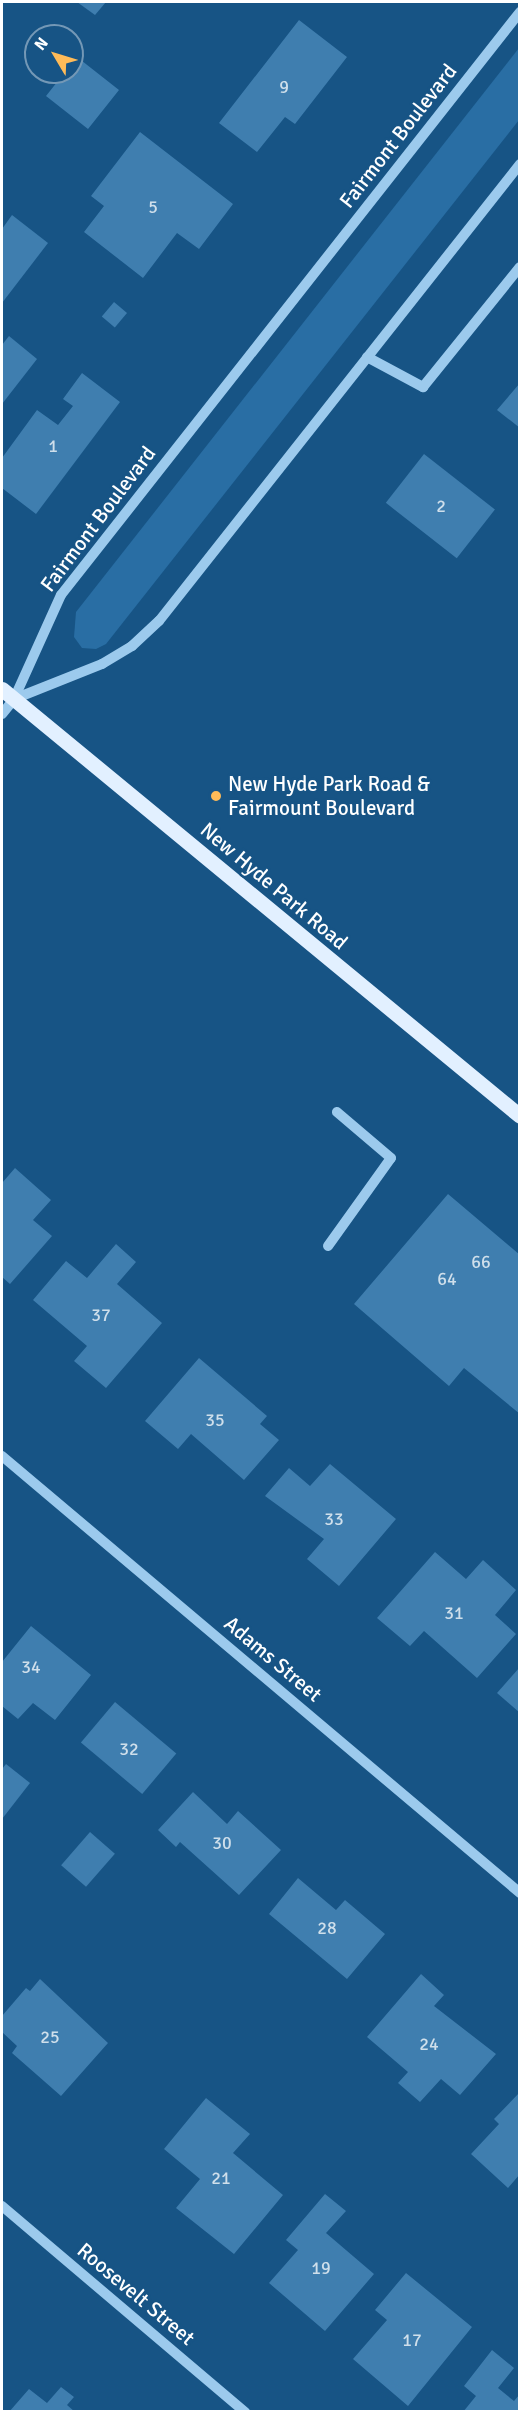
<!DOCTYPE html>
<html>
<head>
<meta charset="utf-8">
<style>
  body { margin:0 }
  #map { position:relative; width:521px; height:2413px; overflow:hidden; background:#175485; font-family:Signika,sans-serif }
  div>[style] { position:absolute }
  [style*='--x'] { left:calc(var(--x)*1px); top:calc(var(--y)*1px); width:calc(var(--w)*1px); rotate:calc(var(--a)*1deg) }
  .green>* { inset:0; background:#296ea4 }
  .building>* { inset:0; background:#3f7eaf; transform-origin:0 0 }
  .minor>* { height:10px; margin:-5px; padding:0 5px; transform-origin:5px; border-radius:5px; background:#9ccaed }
  .major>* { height:15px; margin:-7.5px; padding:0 7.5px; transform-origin:7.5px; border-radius:7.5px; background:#e2f0ff }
  .dots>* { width:16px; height:16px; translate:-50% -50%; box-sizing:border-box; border:3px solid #175485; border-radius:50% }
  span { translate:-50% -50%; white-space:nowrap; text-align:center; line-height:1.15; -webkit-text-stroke:5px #175485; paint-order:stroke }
  .number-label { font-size:18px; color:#cfdfeb }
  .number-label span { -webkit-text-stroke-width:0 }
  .street-label { font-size:21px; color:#fff }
  .poi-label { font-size:21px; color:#fff }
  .left { translate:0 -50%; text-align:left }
  .frame { position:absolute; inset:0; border:3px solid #fff; pointer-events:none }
  .north { position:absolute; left:24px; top:24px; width:60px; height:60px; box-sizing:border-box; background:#175485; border:2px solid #7498b6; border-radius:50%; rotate:308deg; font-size:16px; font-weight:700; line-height:24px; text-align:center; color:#fff }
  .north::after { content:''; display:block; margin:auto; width:21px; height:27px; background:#ffbb58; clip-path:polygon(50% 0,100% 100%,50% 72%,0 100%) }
</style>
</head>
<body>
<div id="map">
  <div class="green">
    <div style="clip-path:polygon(519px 48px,519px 120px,106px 644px,96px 649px,82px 648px,74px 637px,76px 612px)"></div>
  </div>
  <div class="building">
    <div style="clip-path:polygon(77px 2px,106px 2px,95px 15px)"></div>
    <div style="clip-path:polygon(299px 20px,347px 57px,295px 124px,285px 117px,257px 152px,219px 123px)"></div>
    <div style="clip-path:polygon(77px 57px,119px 90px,88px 129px,46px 96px,65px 72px,72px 72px)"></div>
    <div style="clip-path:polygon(140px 132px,233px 204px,199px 249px,177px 233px,143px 278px,84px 232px,104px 206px,91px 196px)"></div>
    <div style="clip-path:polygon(12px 215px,48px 243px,2px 303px,2px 229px)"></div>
    <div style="left:114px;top:302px;width:17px;height:19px;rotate:40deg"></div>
    <div style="clip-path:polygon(9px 336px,37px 359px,2px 404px,2px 345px)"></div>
    <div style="clip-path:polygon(82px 373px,120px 402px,36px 514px,2px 488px,2px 458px,37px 410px,58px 425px,73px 406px,63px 399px)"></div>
    <div style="clip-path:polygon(520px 383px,520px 428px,497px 410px)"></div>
    <div style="left:424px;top:454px;width:90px;height:62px;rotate:38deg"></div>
    <div style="clip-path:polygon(15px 1168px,51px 1200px,33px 1220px,52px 1236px,10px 1284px,2px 1277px,2px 1183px)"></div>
    <div style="clip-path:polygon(448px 1194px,520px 1255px,520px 1414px,464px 1368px,449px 1386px,354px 1304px)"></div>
    <div style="clip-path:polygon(116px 1244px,136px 1262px,117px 1284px,162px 1323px,106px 1388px,74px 1361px,87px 1346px,33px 1300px,66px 1261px,87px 1278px)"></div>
    <div style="clip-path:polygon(199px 1358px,267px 1416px,260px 1424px,279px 1440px,244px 1480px,191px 1434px,178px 1449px,145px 1421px)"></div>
    <div style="clip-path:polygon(330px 1464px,396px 1519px,339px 1586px,307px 1559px,324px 1539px,265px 1496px,289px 1468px,310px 1486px)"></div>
    <div style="clip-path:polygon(435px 1552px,466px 1579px,483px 1560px,516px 1590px,495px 1615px,516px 1634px,477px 1678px,424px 1631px,410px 1646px,377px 1618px)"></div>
    <div style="clip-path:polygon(31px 1626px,91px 1675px,55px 1720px,33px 1703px,18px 1719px,2px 1706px,2px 1662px)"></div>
    <div style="clip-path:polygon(520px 1667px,520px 1713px,497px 1693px)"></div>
    <div style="left:115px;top:1702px;width:80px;height:53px;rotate:40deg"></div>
    <div style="clip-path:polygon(6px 1764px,30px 1783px,2px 1819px,2px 1769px)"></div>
    <div style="clip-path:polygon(193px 1792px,227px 1824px,238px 1811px,281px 1850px,239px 1895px,180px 1842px,176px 1847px,158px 1830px)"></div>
    <div style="left:90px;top:1832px;width:33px;height:44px;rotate:41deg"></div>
    <div style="clip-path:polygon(298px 1878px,336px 1910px,345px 1900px,385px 1934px,347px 1979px,269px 1914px)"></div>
    <div style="clip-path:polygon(421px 1974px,444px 1995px,434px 2006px,496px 2054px,460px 2095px,441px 2079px,420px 2102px,398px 2083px,408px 2072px,367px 2037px)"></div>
    <div style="clip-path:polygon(40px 1979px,108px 2043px,61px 2096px,12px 2053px,17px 2046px,2px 2032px,2px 2016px,26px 1988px,30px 1991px)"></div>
    <div style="clip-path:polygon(520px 2092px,520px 2174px,508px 2188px,471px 2154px,499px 2124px,494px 2119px)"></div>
    <div style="clip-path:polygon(206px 2098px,250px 2134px,233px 2153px,283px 2195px,234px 2254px,176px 2208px,200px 2179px,164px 2149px)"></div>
    <div style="clip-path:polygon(325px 2194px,346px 2211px,326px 2233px,374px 2274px,325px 2331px,269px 2283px,298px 2250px,286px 2240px)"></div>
    <div style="clip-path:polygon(406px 2273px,472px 2327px,408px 2406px,353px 2359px,387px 2320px,375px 2310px)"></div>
    <div style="clip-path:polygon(492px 2350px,514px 2368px,498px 2388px,514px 2401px,520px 2394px,520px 2412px,463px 2412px,476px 2396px,464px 2386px)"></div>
    <div style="clip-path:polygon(61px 2387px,74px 2397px,67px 2405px,75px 2412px,9px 2412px,29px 2389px,47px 2403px)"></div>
  </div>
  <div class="minor">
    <div style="--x:367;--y:357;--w:64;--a:28.2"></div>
    <div style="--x:423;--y:387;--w:154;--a:-51.1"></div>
    <div style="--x:14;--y:699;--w:95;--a:-21.7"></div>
    <div style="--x:102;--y:664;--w:35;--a:-31"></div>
    <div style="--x:132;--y:646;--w:37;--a:-43"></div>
    <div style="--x:159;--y:621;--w:582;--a:-51.69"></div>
    <div style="--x:2;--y:714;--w:19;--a:-51"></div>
    <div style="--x:14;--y:699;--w:114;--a:-65.7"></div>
    <div style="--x:61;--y:595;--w:742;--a:-51.79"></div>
    <div style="--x:328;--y:1246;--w:108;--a:-54.4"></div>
    <div style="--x:391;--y:1158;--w:71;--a:-139.6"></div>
    <div style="--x:2;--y:1456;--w:678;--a:40.15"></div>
    <div style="--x:2;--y:2206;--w:319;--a:40.3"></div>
  </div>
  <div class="major">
    <div style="--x:2;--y:689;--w:671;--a:39.5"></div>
  </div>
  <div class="dots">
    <div style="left:216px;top:796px;background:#ffbb58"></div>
  </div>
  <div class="number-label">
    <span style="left:284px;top:87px">9</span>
    <span style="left:153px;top:207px">5</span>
    <span style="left:53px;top:446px">1</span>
    <span style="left:441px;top:506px">2</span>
    <span style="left:481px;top:1262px">66</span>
    <span style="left:447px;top:1279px">64</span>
    <span style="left:101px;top:1315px">37</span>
    <span style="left:215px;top:1420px">35</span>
    <span style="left:334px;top:1519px">33</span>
    <span style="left:454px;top:1613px">31</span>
    <span style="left:31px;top:1667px">34</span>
    <span style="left:129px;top:1749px">32</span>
    <span style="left:222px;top:1843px">30</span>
    <span style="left:327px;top:1928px">28</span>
    <span style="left:50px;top:2037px">25</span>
    <span style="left:429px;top:2044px">24</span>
    <span style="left:221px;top:2178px">21</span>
    <span style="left:321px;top:2268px">19</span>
    <span style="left:412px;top:2340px">17</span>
  </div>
  <div class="street-label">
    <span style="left:398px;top:136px;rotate:-52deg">Fairmont Boulevard</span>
    <span style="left:98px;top:519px;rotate:-53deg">Fairmont Boulevard</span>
    <span style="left:274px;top:886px;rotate:40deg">New Hyde Park Road</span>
    <span style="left:273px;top:1659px;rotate:40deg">Adams Street</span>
    <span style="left:136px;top:2294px;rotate:40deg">Roosevelt Street</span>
  </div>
  <div class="poi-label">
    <span class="left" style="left:228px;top:796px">New Hyde Park Road &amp;<br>Fairmount Boulevard</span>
  </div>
  <div class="frame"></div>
  <div class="north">N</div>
</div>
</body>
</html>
